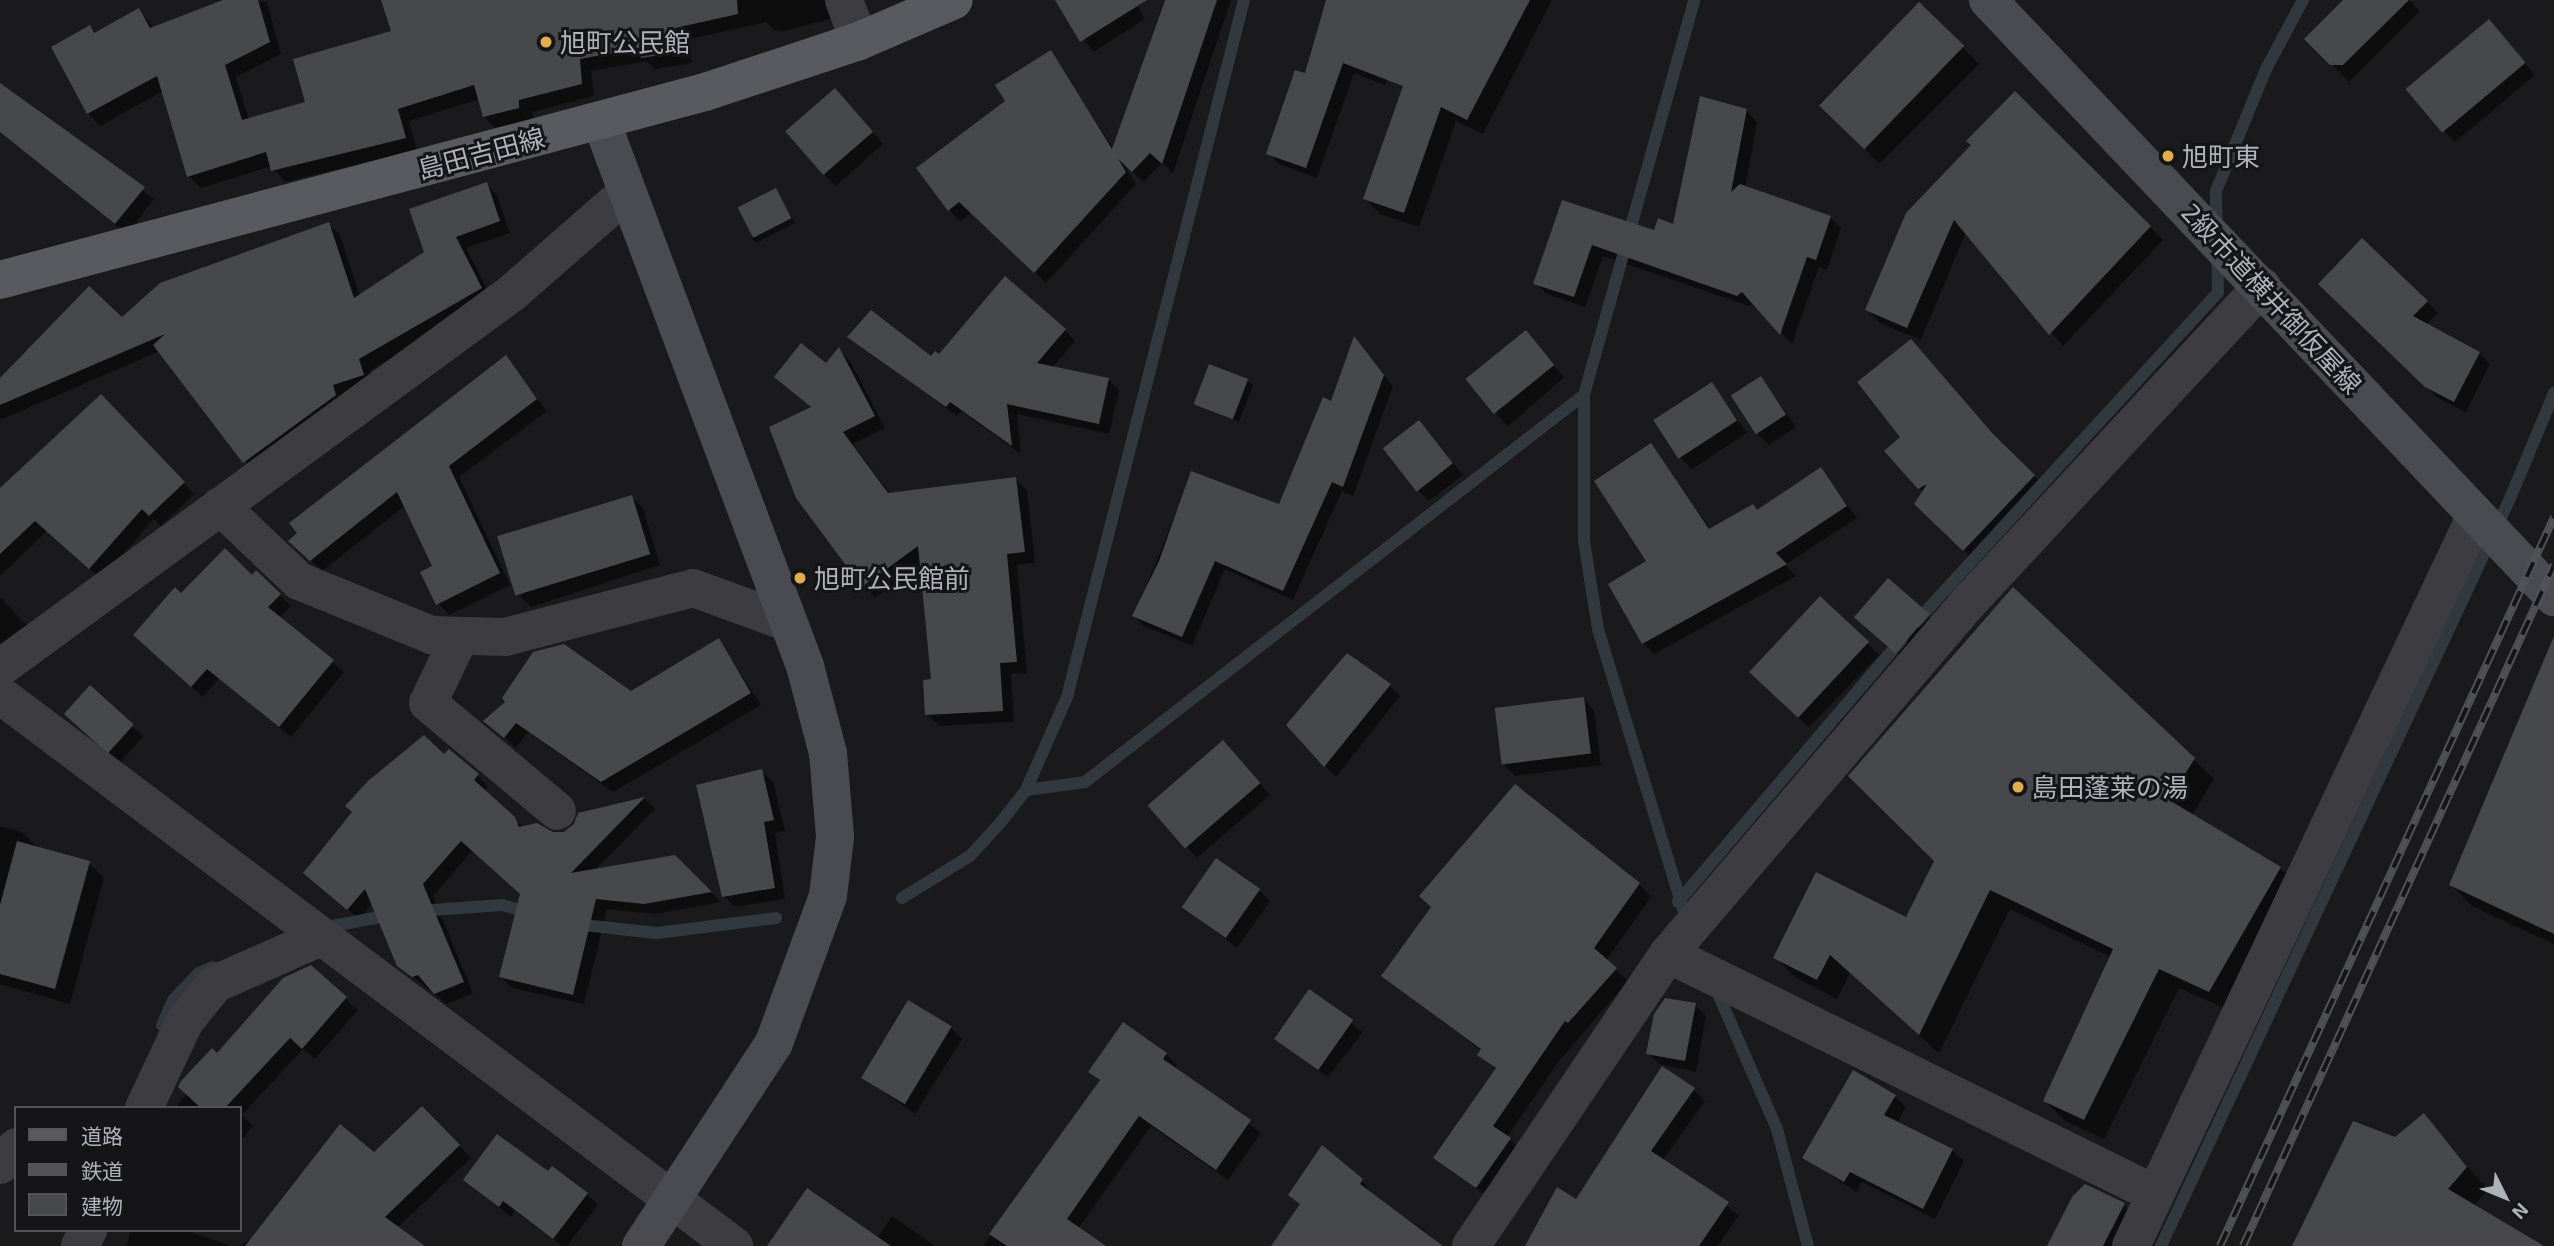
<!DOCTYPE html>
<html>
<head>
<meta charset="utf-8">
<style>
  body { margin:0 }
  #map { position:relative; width:2554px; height:1246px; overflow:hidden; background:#1a1a1c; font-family:"Exo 2","Noto Sans JP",sans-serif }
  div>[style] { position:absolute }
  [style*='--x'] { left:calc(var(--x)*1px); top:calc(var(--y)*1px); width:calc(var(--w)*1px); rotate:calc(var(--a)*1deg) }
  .shadow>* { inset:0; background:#0007; transform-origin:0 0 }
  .stream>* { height:12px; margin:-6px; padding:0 6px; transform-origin:6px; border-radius:6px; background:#31393f }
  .building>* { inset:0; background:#47484c; transform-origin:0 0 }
  .street>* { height:38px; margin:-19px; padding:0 19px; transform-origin:19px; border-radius:19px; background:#3c3c41 }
  .secondary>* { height:38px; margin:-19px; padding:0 19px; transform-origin:19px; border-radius:19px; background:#4a4b51 }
  .primary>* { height:38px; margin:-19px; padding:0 19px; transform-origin:19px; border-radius:19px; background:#585a5f }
  .rail>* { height:8px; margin-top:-4px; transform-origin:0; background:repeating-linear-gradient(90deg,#151517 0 16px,#515258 0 32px); box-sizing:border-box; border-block:2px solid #515258 }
  .dots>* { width:19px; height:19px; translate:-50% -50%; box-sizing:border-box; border:4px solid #151517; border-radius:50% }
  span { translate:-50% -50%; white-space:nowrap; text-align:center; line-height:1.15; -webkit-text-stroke:6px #151517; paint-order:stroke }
  .poi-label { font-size:26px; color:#aeb2ba }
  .left { translate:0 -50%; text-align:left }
  .street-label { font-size:26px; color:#aeb2ba }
  .legend { position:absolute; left:14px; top:1106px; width:228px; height:126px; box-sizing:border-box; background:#151517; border:2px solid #525458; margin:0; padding:9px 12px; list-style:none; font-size:21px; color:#aeb2ba }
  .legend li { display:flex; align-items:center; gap:14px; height:35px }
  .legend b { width:35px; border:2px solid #525458 }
  .north { position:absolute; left:2470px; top:1162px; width:70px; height:70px; -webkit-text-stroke:5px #151517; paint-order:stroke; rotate:133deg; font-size:19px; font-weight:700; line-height:28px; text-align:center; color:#aeb2ba }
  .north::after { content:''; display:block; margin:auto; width:24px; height:32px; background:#aeb2ba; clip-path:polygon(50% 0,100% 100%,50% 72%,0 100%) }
</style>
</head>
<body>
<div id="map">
  <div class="shadow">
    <div style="clip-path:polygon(228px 0,267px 2px,281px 54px,236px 77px,249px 120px,307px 103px,393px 32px,383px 0,842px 0,834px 18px,784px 31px,774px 30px,766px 22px,686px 40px,692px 63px,655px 69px,646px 61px,591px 71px,594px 96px,532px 112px,534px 119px,496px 129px,484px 116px,479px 99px,409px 121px,417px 150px,285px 182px,272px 166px,201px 188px,189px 176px,163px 91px,100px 126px,88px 113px,90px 27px,96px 34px,139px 11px,154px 28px)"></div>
    <div style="clip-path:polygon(1057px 0,1134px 0,1145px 19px,1093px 52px)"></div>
    <div style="clip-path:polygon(1164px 0,1231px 0,1173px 173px,1162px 163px,1144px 182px,1124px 165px,1136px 184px,1046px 283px,972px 212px,960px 221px,949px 210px,1008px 101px,1050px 53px,1114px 149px)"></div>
    <div style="clip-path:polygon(1328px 0,1414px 0,1385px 85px,1354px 73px,1317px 178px,1279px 164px,1268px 153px,1306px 76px)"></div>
    <div style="clip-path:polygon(1460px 0,1552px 0,1483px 134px,1456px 121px,1419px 227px,1380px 214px,1365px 198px)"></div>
    <div style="clip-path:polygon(2345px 0,2409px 0,2420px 11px,2349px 82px,2307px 39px)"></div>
    <div style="left:1919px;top:4px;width:85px;height:141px;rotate:45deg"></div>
    <div style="clip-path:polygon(2500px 33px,2535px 75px,2455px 142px,2444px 131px)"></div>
    <div style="clip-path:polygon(0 85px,154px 199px,127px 234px,0 132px)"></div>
    <div style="clip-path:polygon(2015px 93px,2163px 240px,2063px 346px,1966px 232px,1921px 340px,1880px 323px,1867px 310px,1974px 145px)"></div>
    <div style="clip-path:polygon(846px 102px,883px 144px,836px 186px,825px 175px)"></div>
    <div style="clip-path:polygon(1746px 110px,1757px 122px,1745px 188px,1830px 217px,1841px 228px,1827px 270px,1819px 267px,1792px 344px,1754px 303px,1749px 306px,1603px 256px,1585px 307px,1547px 294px,1535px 283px,1563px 202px,1655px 232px,1674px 226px)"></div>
    <div style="clip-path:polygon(486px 184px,497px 195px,510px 233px,466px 248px,492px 299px,369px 371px,374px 386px,255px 473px,160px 351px,0 420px,0 381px,328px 224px,340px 235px,360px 296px,426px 252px)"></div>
    <div style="clip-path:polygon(776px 190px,795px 223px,756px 243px,751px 238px)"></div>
    <div style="clip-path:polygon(2362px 240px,2438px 313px,2426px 325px,2479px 353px,2490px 364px,2466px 412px,2438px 398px,2320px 284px)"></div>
    <div style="clip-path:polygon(1065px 330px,1075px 341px,1052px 368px,1108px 379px,1119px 390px,1109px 434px,1017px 414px,1021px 454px,961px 411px,957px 416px,849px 337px,931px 359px)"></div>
    <div style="left:1525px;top:332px;width:60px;height:75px;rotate:49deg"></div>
    <div style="clip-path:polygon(1355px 339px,1393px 386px,1353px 496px,1342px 491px,1293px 600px,1225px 569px,1192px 646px,1144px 626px,1134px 616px,1192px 474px,1280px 506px,1332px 403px)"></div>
    <div style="clip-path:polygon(839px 350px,850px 361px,885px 428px,853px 444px,890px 494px,1015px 479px,1027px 490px,1035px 563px,1017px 565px,1027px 673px,1011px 674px,1014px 722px,939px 726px,927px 715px,933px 681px,922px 564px,875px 598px,797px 497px,812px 408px,776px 377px,826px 365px)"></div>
    <div style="clip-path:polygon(505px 357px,547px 411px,459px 477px,510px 585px,449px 615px,438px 603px,435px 567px,406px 505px,322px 571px,291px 541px)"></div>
    <div style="clip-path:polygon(1761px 379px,1796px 427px,1769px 445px,1758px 434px)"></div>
    <div style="clip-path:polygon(1247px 380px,1253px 385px,1239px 422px,1196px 404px)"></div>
    <div style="clip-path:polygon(1712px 384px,1747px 433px,1692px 469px,1681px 458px)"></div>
    <div style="clip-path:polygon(101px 396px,194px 494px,161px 526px,154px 519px,101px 579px,47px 531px,0 576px,0 491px)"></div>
    <div style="clip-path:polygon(1419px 422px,1463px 475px,1429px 501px,1418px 490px)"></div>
    <div style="clip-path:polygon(1651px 445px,1711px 530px,1758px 512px,1821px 470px,1857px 518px,1785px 565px,1796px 576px,1654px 654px,1643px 643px)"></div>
    <div style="clip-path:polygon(2002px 445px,2045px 487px,1975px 561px,1916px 503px,1923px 492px,1887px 452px)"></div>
    <div style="clip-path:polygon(632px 497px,643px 508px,660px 565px,531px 607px,520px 596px)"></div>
    <div style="clip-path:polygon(256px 573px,291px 606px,279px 618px,344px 672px,291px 737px,219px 678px,203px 697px,146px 646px)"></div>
    <div style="clip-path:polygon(0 597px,29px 628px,0 655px)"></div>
    <div style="left:1820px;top:598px;width:82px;height:101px;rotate:44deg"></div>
    <div style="clip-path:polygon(1928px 615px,1939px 626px,1908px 663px,1868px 628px)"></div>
    <div style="clip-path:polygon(719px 640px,761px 705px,613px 792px,528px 732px,516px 748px,486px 721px,631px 693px)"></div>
    <div style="clip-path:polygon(2554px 680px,2554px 944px,2472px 906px,2451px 885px)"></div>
    <div style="clip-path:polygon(1389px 685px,1400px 696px,1336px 777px,1288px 725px)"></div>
    <div style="left:90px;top:688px;width:72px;height:35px;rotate:42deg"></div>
    <div style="clip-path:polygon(1583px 699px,1594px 710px,1601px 765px,1515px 776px,1504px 765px)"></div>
    <div style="clip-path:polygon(1234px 754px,1270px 795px,1197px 858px,1150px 806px)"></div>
    <div style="clip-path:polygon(444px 757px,477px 775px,488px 786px,484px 792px,524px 828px,552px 834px,564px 833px,576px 826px,580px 815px,645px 799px,655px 809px,595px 870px,674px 857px,721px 902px,655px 914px,607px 909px,584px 1004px,512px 988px,501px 977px,522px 894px,473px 850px,433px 896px,473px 993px,447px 1004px,398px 965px,372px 903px,359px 919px,316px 883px)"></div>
    <div style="clip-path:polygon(2194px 760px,2214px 779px,2192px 815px,2280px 868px,2300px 888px,2229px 1010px,2179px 988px,2104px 1139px,2065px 1121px,2045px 1101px,2111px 957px,2010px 909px,1939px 1053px,1850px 973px,1837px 999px,1795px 977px,1775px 957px,1907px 920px)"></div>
    <div style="clip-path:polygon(761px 771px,773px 782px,785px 831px,775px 833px,785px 899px,735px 907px,724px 896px)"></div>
    <div style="clip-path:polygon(0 826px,22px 832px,38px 848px,89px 863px,104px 878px,70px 1004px,0 984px)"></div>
    <div style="clip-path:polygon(1639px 884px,1651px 897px,1606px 961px,1628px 981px,1559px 1061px,1507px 1137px,1523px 1152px,1490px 1199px,1435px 1157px,1496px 1070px,1479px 1054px,1482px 1051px,1383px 976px)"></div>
    <div style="clip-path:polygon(1259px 890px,1270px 901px,1237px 948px,1184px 907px)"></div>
    <div style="clip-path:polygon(311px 967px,358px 1010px,315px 1059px,303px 1049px,242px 1115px,253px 1126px,240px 1141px,240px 1108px,175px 1108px,217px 1055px)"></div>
    <div style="left:1310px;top:991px;width:67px;height:57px;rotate:38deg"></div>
    <div style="clip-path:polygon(1695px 1005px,1706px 1016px,1696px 1072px,1659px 1064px,1648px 1053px)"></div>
    <div style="clip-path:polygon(951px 1028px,962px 1039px,915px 1114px,862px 1077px)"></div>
    <div style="clip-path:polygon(1166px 1054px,1177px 1065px,1175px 1069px,1261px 1133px,1228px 1180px,1151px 1126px,1078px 1229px,1102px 1246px,983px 1246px,1100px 1081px,1090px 1071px)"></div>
    <div style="clip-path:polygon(1694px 1090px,1705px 1101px,1663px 1160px,1739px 1215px,1718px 1246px,1530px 1246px)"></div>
    <div style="clip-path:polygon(1894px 1096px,1906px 1107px,1897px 1123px,1952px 1150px,1964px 1161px,1935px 1219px,1862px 1182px,1856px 1192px,1805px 1158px)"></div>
    <div style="clip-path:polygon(422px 1108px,471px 1158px,397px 1228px,421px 1246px,240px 1246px,374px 1155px)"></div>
    <div style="clip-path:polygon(2424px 1116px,2488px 1190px,2473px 1206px,2534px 1246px,2295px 1246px,2395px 1139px)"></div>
    <div style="clip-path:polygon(465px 1180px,587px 1194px,598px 1205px,567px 1246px,562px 1246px,515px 1211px,511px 1217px)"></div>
    <div style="clip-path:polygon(1362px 1181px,1372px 1194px,1425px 1231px,1436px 1242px,1433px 1246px,1273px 1246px,1301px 1206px,1290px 1194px)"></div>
    <div style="clip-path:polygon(2124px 1205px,2135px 1216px,2119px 1246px,2052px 1246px)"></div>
    <div style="clip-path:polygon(892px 1216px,935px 1246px,784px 1246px,877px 1238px)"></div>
    <div style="clip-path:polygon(131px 1230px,185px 1230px,232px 1246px,126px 1246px)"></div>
  </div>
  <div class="stream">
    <div style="--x:2217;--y:229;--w:38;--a:-92"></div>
    <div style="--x:2216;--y:191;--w:132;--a:-67.7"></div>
    <div style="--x:2266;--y:69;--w:78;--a:-61.8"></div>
    <div style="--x:1916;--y:622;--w:447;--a:-47.5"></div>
    <div style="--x:2218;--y:293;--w:39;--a:-91"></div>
    <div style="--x:1026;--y:790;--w:60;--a:-7.7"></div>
    <div style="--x:1085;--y:782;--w:631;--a:-37.8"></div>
    <div style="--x:902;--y:898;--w:80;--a:-31.7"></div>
    <div style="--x:970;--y:856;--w:46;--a:-47.6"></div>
    <div style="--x:1001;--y:822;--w:41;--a:-52"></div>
    <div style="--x:1026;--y:790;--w:102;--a:-66.2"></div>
    <div style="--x:1067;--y:697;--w:719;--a:-75.75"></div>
    <div style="--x:1678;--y:902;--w:345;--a:-49.6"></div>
    <div style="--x:419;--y:911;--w:83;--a:-4.1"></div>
    <div style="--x:502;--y:905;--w:31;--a:15"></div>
    <div style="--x:1687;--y:922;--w:306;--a:-106.9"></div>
    <div style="--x:1598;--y:629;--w:89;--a:-99"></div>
    <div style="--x:1584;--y:541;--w:146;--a:-90"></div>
    <div style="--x:1584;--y:395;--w:410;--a:-74.4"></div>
    <div style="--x:574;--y:924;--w:83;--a:6.2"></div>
    <div style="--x:657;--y:933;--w:120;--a:-7.2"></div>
    <div style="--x:322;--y:928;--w:70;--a:-10.7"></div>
    <div style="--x:1715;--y:987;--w:155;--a:66.4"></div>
    <div style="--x:1777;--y:1129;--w:121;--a:75.2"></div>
    <div style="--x:162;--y:1025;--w:27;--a:-66"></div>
    <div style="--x:173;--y:1000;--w:37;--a:-46"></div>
    <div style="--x:199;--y:973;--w:15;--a:-23"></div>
    <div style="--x:2161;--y:1246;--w:828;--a:-64.98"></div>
    <div style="--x:2511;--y:496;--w:112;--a:-67.3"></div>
  </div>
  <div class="building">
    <div style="clip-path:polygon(223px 0,258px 0,270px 42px,225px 65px,242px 120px,305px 102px,293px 59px,391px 31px,381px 0,737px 0,738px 14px,675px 28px,681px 52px,641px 58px,639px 48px,580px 59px,582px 84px,519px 100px,519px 108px,483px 117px,474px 85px,398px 109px,406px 138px,271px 171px,266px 152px,187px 177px,157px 76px,87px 114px,51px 47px,90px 25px,94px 33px,139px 8px,150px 28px)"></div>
    <div style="clip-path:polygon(1055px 0,1147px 0,1080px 42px)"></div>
    <div style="clip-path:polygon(1165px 0,1217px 0,1162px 164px,1150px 153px,1132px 172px,1118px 159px,1126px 172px,1034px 273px,959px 202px,948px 211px,916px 168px,1005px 101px,995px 85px,1051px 50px,1112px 149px)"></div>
    <div style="clip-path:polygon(1326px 0,1530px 0,1467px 120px,1441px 107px,1404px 213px,1363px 199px,1403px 86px,1343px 63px,1306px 168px,1266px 154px,1295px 70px,1305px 73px)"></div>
    <div style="clip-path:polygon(2343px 0,2409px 0,2343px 65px,2330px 65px,2304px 39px)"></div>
    <div style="left:1919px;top:2px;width:63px;height:144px;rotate:44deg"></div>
    <div style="left:2489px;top:19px;width:57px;height:109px;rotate:50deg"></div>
    <div style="clip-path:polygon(0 83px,145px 187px,115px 224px,0 132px)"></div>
    <div style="left:835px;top:88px;width:58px;height:66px;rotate:49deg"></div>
    <div style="clip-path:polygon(2015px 91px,2151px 226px,2049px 335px,1954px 220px,1907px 328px,1865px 310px,1906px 213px,1971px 145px,1966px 141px)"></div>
    <div style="clip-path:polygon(1700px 96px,1747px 109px,1731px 192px,1740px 184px,1831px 216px,1816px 260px,1807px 257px,1780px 335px,1742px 292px,1737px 296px,1592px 245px,1574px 297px,1533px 284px,1562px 200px,1654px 230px,1658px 218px,1673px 224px)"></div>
    <div style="clip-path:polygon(487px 182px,500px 221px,456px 237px,482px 288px,359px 359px,364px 375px,333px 385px,336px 395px,243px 463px,153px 345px,165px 334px,0 405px,0 378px,89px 286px,122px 317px,160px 283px,329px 222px,354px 298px,424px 252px,409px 209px)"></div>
    <div style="left:776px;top:188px;width:34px;height:43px;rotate:63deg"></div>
    <div style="clip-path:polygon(2362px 238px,2428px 301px,2413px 316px,2480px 352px,2454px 402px,2425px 387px,2318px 284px)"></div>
    <div style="clip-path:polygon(1005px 276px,1066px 329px,1037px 363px,1109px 378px,1099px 424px,1007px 404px,1012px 446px,950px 402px,946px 407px,847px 337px,871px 310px,931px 356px,935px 351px,939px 354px)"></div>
    <div style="left:1526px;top:330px;width:45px;height:78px;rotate:51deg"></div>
    <div style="clip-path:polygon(1354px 336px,1384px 375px,1343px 487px,1332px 482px,1283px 591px,1215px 561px,1182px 637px,1132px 616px,1159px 561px,1191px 471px,1279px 504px,1323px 397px,1331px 401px)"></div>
    <div style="clip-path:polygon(1911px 339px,1993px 434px,2035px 475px,1963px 551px,1914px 504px,1927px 484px,1918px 489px,1884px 451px,1900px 437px,1857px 382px)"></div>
    <div style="clip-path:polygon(801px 343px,826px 363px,839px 347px,875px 416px,843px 432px,888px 493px,1016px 477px,1025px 552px,1007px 554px,1017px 662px,1000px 663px,1003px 711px,925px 715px,923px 680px,931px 679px,918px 546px,862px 587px,796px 498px,769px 427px,811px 407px,774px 377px)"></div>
    <div style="clip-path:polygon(506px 355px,537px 399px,449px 466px,500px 573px,436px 605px,420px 572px,432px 566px,397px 492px,310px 561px,288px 541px,297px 533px,289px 523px)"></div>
    <div style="left:1209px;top:364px;width:42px;height:43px;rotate:21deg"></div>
    <div style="left:1761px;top:376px;width:46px;height:36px;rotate:57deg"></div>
    <div style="left:1712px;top:382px;width:46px;height:70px;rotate:57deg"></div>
    <div style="clip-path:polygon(101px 394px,185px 482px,149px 516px,142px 509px,89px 569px,35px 521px,0 554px,0 488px)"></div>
    <div style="left:1419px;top:420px;width:55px;height:46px;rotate:52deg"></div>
    <div style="clip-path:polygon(1651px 443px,1709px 529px,1753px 504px,1757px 510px,1821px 467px,1847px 506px,1776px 553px,1787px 564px,1642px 644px,1608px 584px,1646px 561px,1594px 481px)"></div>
    <div style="left:632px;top:495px;width:62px;height:141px;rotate:73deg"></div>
    <div style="clip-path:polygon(225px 548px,252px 575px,256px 570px,281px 594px,268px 607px,334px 660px,279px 727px,207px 669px,191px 687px,133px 635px,175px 587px,181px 593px)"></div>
    <div style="left:1888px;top:578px;width:55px;height:52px;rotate:41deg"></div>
    <div style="clip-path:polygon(2013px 587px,2195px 758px,2169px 800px,2281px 867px,2209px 992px,2159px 969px,2084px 1120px,2043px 1101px,2113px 949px,1990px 890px,1919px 1035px,1830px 955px,1817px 980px,1773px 958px,1816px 872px,1906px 917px,1934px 861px,1848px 776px)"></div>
    <div style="left:1820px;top:596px;width:67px;height:104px;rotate:43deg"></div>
    <div style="clip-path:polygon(2554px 636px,2554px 934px,2449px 885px)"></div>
    <div style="clip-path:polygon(719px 638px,751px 693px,601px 782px,516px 723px,504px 738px,483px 721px,505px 702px,502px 698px,533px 652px,564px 644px,631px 691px)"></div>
    <div style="clip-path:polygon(1347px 653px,1391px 684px,1324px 767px,1286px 725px)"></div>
    <div style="left:90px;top:685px;width:59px;height:39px;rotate:42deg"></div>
    <div style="left:1584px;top:697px;width:57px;height:90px;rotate:83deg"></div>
    <div style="clip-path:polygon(424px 735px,444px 754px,449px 749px,479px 774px,474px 780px,515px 817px,519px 827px,537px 823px,553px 832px,564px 832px,574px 824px,578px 813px,645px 797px,571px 873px,675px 855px,712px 892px,644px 904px,596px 899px,573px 995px,499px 977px,520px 894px,461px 841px,423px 884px,464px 982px,434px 994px,418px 975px,412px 977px,397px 966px,365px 889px,347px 910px,303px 873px,352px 812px,345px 806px,368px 781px)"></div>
    <div style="left:1223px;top:740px;width:57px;height:100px;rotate:49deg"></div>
    <div style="clip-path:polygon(762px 769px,774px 820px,764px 822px,775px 888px,722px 897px,696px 785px)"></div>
    <div style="clip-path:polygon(1515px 784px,1640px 883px,1594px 948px,1617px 968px,1568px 1023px,1565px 1021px,1493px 1126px,1511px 1138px,1476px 1188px,1433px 1158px,1496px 1068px,1477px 1055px,1481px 1049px,1381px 976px,1431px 907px,1419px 896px)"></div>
    <div style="clip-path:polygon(17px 841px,90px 861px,55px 989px,0 974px,0 905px)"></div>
    <div style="left:1216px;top:858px;width:54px;height:60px;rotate:35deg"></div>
    <div style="clip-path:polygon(311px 965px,347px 997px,302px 1049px,290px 1038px,225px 1108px,201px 1108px,178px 1087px,181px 1081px,212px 1048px,217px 1053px,283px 978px)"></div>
    <div style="left:1309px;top:989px;width:54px;height:61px;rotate:35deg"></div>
    <div style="clip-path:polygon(1665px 998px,1696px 1003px,1685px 1061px,1646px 1054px,1654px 1014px)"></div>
    <div style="left:908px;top:1000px;width:51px;height:91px;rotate:31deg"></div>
    <div style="clip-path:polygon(1123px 1022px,1167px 1053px,1163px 1059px,1251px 1120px,1216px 1170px,1139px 1116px,1067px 1219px,1106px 1246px,1007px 1246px,989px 1234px,1100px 1080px,1088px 1072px)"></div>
    <div style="clip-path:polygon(1662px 1066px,1695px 1088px,1651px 1151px,1729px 1202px,1699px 1246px,1525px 1246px,1557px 1187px,1576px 1199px)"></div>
    <div style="clip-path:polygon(1853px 1070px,1896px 1095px,1884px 1115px,1953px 1149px,1923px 1209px,1850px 1172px,1844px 1182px,1802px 1158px)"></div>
    <div style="clip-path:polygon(422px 1106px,460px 1145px,385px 1217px,425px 1246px,245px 1246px,340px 1124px,374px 1152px)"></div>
    <div style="clip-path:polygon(2424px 1113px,2467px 1167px,2448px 1189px,2544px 1246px,2292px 1246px,2353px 1121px,2395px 1137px)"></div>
    <div style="clip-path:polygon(497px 1134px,548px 1171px,552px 1166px,588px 1193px,553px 1239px,503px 1201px,499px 1207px,463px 1180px)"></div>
    <div style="clip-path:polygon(1322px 1145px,1363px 1179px,1360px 1184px,1443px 1246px,1271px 1246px,1300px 1204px,1288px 1195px)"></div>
    <div style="clip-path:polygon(2085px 1184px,2125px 1203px,2103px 1246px,2047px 1246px,2072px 1197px)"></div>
    <div style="clip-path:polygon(807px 1188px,891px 1246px,767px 1246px)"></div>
  </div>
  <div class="street">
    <div style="--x:844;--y:0;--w:44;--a:69.9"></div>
    <div style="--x:220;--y:506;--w:109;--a:43.5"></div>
    <div style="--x:299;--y:581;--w:143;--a:22.2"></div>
    <div style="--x:431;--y:635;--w:74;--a:1.5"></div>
    <div style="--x:505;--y:637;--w:194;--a:-14.6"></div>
    <div style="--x:693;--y:588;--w:102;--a:20"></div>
    <div style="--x:460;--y:636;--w:74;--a:115.5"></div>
    <div style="--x:428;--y:703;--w:168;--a:39.9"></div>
    <div style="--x:0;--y:668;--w:635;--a:-36.22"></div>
    <div style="--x:512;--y:293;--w:150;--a:-41.2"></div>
    <div style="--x:0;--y:695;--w:918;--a:36.89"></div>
    <div style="--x:1668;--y:954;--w:543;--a:26.23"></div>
    <div style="--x:144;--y:1108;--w:96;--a:-64.8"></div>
    <div style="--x:185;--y:1021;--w:48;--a:-51"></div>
    <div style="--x:215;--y:984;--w:116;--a:-23.9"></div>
    <div style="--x:0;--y:1165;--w:24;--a:-48"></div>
    <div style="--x:80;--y:1246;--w:18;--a:-63"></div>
    <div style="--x:1471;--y:1246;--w:352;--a:-56"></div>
    <div style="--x:1668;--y:954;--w:459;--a:-49.5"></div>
    <div style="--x:1966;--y:605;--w:435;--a:-47.1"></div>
    <div style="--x:2131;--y:1246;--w:808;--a:-64.73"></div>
  </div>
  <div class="secondary">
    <div style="--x:1988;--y:0;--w:823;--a:46.53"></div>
    <div style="--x:601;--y:121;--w:582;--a:69.48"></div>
    <div style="--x:805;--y:666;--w:90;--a:75.2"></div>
    <div style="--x:828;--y:753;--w:84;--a:85.2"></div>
    <div style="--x:835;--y:837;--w:59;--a:96.8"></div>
    <div style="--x:828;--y:896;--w:157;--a:110.2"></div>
    <div style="--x:774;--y:1043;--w:243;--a:123.2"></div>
  </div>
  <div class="primary">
    <div style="--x:0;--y:280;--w:730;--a:-14.93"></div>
    <div style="--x:705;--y:92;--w:162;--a:-18.3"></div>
    <div style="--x:859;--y:41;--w:103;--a:-23.3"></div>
  </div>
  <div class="rail">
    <div style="--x:2220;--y:1246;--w:802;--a:-65.38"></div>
    <div style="--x:2243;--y:1246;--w:749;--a:-65.45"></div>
  </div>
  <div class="dots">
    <div style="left:546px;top:42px;background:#e1ae4d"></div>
    <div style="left:2168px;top:156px;background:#e1ae4d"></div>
    <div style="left:800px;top:578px;background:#e1ae4d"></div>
    <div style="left:2018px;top:787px;background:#e1ae4d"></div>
  </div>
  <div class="poi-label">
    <span class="left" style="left:560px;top:42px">旭町公民館</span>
    <span class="left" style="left:2182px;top:156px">旭町東</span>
    <span class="left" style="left:814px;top:578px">旭町公民館前</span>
    <span class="left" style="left:2032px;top:787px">島田蓬莱の湯</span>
  </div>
  <div class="street-label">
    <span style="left:481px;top:153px;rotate:-15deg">島田吉田線</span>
    <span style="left:2272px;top:298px;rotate:47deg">2級市道横井御仮屋線</span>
  </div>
  <ul class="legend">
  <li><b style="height:9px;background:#585a5f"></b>道路</li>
  <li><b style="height:9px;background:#515258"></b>鉄道</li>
  <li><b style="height:19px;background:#47484c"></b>建物</li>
  </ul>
  <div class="north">N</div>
</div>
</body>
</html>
